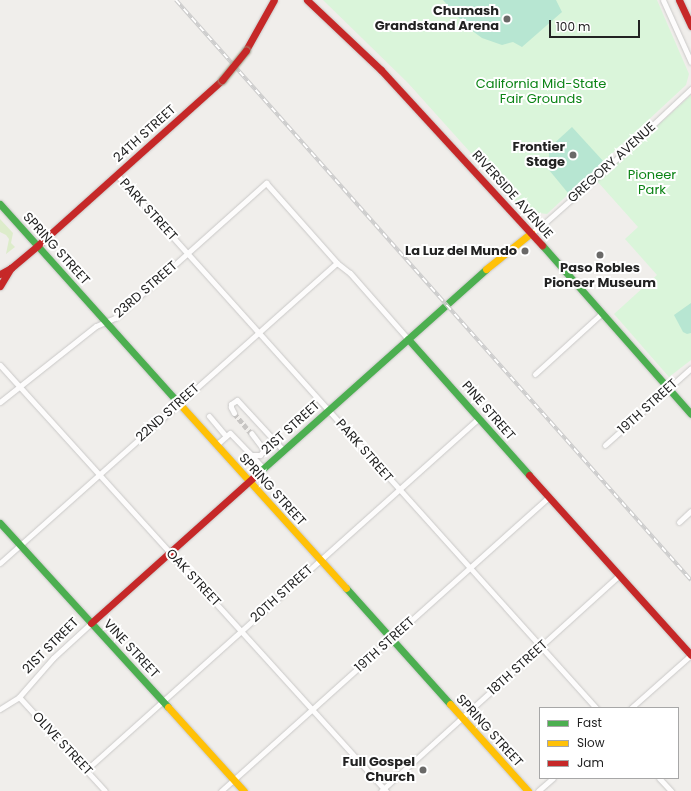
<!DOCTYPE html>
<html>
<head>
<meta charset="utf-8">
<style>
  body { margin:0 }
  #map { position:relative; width:691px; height:791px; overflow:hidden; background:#f0eeeb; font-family:Poppins,sans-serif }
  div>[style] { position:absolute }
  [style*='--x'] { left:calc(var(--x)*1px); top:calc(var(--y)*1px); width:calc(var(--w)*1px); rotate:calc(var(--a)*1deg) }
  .grass>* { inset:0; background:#ddeccb }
  .park>* { inset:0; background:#daf5da }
  .pitch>* { inset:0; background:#b7e6d2 }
  .street-tunnel>* { height:5px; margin-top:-2.5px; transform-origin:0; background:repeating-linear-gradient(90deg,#c7c5c3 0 5px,transparent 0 7.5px) }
  .roads { filter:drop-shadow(0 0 1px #c9c8c7) drop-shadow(0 0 1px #c9c8c7) }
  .street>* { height:5px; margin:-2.5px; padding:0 2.5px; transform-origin:2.5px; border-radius:2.5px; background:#fdfcfc }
  .fast>* { height:7px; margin:-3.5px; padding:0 3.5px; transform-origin:3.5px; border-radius:3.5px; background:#4caf50 }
  .slow>* { height:7px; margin:-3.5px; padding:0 3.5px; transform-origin:3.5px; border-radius:3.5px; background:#ffc107 }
  .jam>* { height:7px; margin:-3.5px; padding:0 3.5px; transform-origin:3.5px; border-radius:3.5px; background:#c62828 }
  .rail>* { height:3.5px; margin-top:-1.75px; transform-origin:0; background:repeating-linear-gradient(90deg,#fff 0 6px,#ccc 0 12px); box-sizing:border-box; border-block:1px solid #ccc }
  .bridges { filter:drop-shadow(0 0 1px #999a82) drop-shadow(0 0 1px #999a82) }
  .jam-bridge>* { height:7px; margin:-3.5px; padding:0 3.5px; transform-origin:3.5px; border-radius:3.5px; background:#c62828 }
  .dots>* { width:11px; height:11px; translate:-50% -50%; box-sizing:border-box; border:2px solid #fff; border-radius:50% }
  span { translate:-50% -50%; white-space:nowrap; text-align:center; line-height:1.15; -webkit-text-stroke:4px #fff; paint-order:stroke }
  .poi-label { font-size:13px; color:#222; font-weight:700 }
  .right { translate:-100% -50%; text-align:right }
  .park-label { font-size:13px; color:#0c8416 }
  .street-label { font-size:13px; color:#222 }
  .legend { position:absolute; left:539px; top:707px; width:140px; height:72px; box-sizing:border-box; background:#fff; border:1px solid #a7a7a7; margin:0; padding:5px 7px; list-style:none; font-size:12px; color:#222 }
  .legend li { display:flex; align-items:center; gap:8px; height:20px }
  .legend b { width:20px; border:1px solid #a7a7a7 }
  .scale { position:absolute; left:549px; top:20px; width:91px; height:18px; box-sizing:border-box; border:2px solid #222; border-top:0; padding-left:5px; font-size:12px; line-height:14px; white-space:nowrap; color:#222; -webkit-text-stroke:3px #fff; paint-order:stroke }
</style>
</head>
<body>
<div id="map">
  <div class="grass">
    <div style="clip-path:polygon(0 219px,13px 233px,11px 243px,15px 247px,6px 254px,9px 239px,6px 235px,0 232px)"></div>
  </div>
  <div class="park">
    <div style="clip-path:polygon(323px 0,657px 0,689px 74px,686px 85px,547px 214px,523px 211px,408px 83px)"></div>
    <div style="clip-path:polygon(691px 95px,691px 360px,669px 377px,614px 314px,657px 275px,625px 239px,638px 227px,597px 181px)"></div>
  </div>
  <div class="pitch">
    <div style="clip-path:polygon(443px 0,556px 0,562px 12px,522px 47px,513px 42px,502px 45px,482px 38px,467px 27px)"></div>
    <div style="clip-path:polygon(572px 127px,604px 162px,568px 193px,549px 170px,549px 148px)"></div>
    <div style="clip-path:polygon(691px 303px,691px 333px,687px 334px,683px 332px,674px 315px)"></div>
  </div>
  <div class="street-tunnel">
    <div style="--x:234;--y:413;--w:26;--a:50"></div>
  </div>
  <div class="roads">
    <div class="street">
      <div style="--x:663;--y:0;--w:68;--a:65.7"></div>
      <div style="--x:117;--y:175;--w:717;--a:48.05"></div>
      <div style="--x:531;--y:233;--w:9;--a:-32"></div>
      <div style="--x:539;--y:228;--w:96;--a:-41.6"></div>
      <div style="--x:611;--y:164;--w:110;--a:-43.2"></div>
      <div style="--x:0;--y:365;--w:575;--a:47.82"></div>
      <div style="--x:535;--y:374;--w:91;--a:-42.3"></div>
      <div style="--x:0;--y:402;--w:122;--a:-38.4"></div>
      <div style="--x:96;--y:326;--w:21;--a:-23"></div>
      <div style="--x:115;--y:318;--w:203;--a:-41.8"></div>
      <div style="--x:266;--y:183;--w:107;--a:48.4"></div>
      <div style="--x:337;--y:263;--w:16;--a:38"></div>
      <div style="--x:350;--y:273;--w:88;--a:48.7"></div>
      <div style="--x:234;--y:413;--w:7;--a:-117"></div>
      <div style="--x:231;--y:407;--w:3;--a:-90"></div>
      <div style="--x:231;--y:404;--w:7;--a:-34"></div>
      <div style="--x:237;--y:400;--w:69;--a:47.3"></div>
      <div style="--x:209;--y:416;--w:26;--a:50"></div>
      <div style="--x:216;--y:445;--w:18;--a:-41"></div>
      <div style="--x:230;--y:433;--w:30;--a:46"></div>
      <div style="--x:251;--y:455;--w:9;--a:0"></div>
      <div style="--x:260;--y:455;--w:6;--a:-51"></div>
      <div style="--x:264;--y:450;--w:21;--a:-127"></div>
      <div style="--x:605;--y:445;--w:115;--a:-41.8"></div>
      <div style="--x:251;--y:455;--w:19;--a:47"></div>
      <div style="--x:679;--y:522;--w:16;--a:-43"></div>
      <div style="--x:0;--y:563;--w:451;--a:-41.7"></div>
      <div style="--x:19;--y:697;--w:127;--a:47.5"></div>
      <div style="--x:631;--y:708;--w:80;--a:-41.5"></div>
      <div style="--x:0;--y:709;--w:22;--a:-32"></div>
      <div style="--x:19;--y:697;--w:52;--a:-48.9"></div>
      <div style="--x:53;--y:658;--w:52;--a:-42.6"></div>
      <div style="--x:86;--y:770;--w:528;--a:-41.85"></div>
      <div style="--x:659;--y:778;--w:18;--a:47"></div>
      <div style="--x:221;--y:791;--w:439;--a:-41.9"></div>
      <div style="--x:381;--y:791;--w:320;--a:-42.2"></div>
      <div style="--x:538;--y:791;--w:20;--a:-41"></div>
    </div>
    <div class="fast">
      <div style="--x:0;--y:204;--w:265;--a:48.1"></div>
      <div style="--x:542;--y:245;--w:225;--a:48.6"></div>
      <div style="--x:408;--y:339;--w:182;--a:48.3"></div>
      <div style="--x:257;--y:474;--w:307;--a:-41.8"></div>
      <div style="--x:0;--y:523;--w:249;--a:47.6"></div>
      <div style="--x:346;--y:588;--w:156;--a:48.1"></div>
    </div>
    <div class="slow">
      <div style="--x:486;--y:269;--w:58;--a:-38.7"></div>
      <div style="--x:177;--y:401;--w:252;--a:47.9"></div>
      <div style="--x:450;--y:704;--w:117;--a:48.1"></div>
      <div style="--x:168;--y:707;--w:113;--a:47.9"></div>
    </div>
    <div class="jam">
      <div style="--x:307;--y:0;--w:102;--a:43.4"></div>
      <div style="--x:381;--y:70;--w:238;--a:47.4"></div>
      <div style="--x:679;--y:0;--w:29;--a:65"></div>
      <div style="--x:246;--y:50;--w:57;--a:-60.8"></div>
      <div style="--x:0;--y:274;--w:13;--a:-29"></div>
      <div style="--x:11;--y:268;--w:34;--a:-40"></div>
      <div style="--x:37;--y:246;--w:249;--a:-41.9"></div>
      <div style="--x:0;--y:286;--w:21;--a:-59"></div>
      <div style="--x:529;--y:475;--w:242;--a:48"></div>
      <div style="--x:91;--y:623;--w:223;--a:-41.9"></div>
    </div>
  </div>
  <div class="rail">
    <div style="--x:176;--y:0;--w:776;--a:48.4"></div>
  </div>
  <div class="bridges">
    <div class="jam-bridge">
      <div style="--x:222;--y:80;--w:38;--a:-51"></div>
    </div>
  </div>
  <div class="dots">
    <div style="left:507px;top:19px;background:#6a6968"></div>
    <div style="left:573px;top:155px;background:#6a6968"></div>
    <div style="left:525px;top:251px;background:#6a6968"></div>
    <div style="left:600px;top:255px;background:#6a6968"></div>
    <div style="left:423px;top:770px;background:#6a6968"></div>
  </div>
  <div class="poi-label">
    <span class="right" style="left:499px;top:19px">Chumash<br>Grandstand Arena</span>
    <span class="right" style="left:565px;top:155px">Frontier<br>Stage</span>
    <span class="right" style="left:517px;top:251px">La Luz del Mundo</span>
    <span style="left:600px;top:276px">Paso Robles<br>Pioneer Museum</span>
    <span class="right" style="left:415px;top:770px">Full Gospel<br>Church</span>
  </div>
  <div class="park-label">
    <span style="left:541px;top:92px">California Mid-State<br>Fair Grounds</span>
    <span style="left:652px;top:183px">Pioneer<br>Park</span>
  </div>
  <div class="street-label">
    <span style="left:145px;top:134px;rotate:-42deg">24TH STREET</span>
    <span style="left:612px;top:163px;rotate:-42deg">GREGORY AVENUE</span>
    <span style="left:512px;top:195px;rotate:48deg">RIVERSIDE AVENUE</span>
    <span style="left:148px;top:210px;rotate:48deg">PARK STREET</span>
    <span style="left:56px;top:249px;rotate:48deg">SPRING STREET</span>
    <span style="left:146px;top:290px;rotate:-41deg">23RD STREET</span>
    <span style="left:648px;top:407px;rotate:-42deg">19TH STREET</span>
    <span style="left:488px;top:411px;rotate:49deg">PINE STREET</span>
    <span style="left:168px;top:413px;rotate:-42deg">22ND STREET</span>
    <span style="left:291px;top:428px;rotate:-42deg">21ST STREET</span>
    <span style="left:364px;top:451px;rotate:49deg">PARK STREET</span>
    <span style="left:272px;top:490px;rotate:48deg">SPRING STREET</span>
    <span style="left:193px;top:578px;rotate:47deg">OAK STREET</span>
    <span style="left:282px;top:594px;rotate:-42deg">20TH STREET</span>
    <span style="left:385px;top:645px;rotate:-42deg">19TH STREET</span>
    <span style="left:51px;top:646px;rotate:-45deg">21ST STREET</span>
    <span style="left:131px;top:649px;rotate:47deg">VINE STREET</span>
    <span style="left:518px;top:668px;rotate:-42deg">18TH STREET</span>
    <span style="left:489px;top:731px;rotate:48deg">SPRING STREET</span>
    <span style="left:62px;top:744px;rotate:47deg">OLIVE STREET</span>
  </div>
  <ul class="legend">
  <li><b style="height:5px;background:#4caf50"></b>Fast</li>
  <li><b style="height:5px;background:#ffc107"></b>Slow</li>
  <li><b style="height:5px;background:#c62828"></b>Jam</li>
  </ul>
  <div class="scale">100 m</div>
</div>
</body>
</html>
